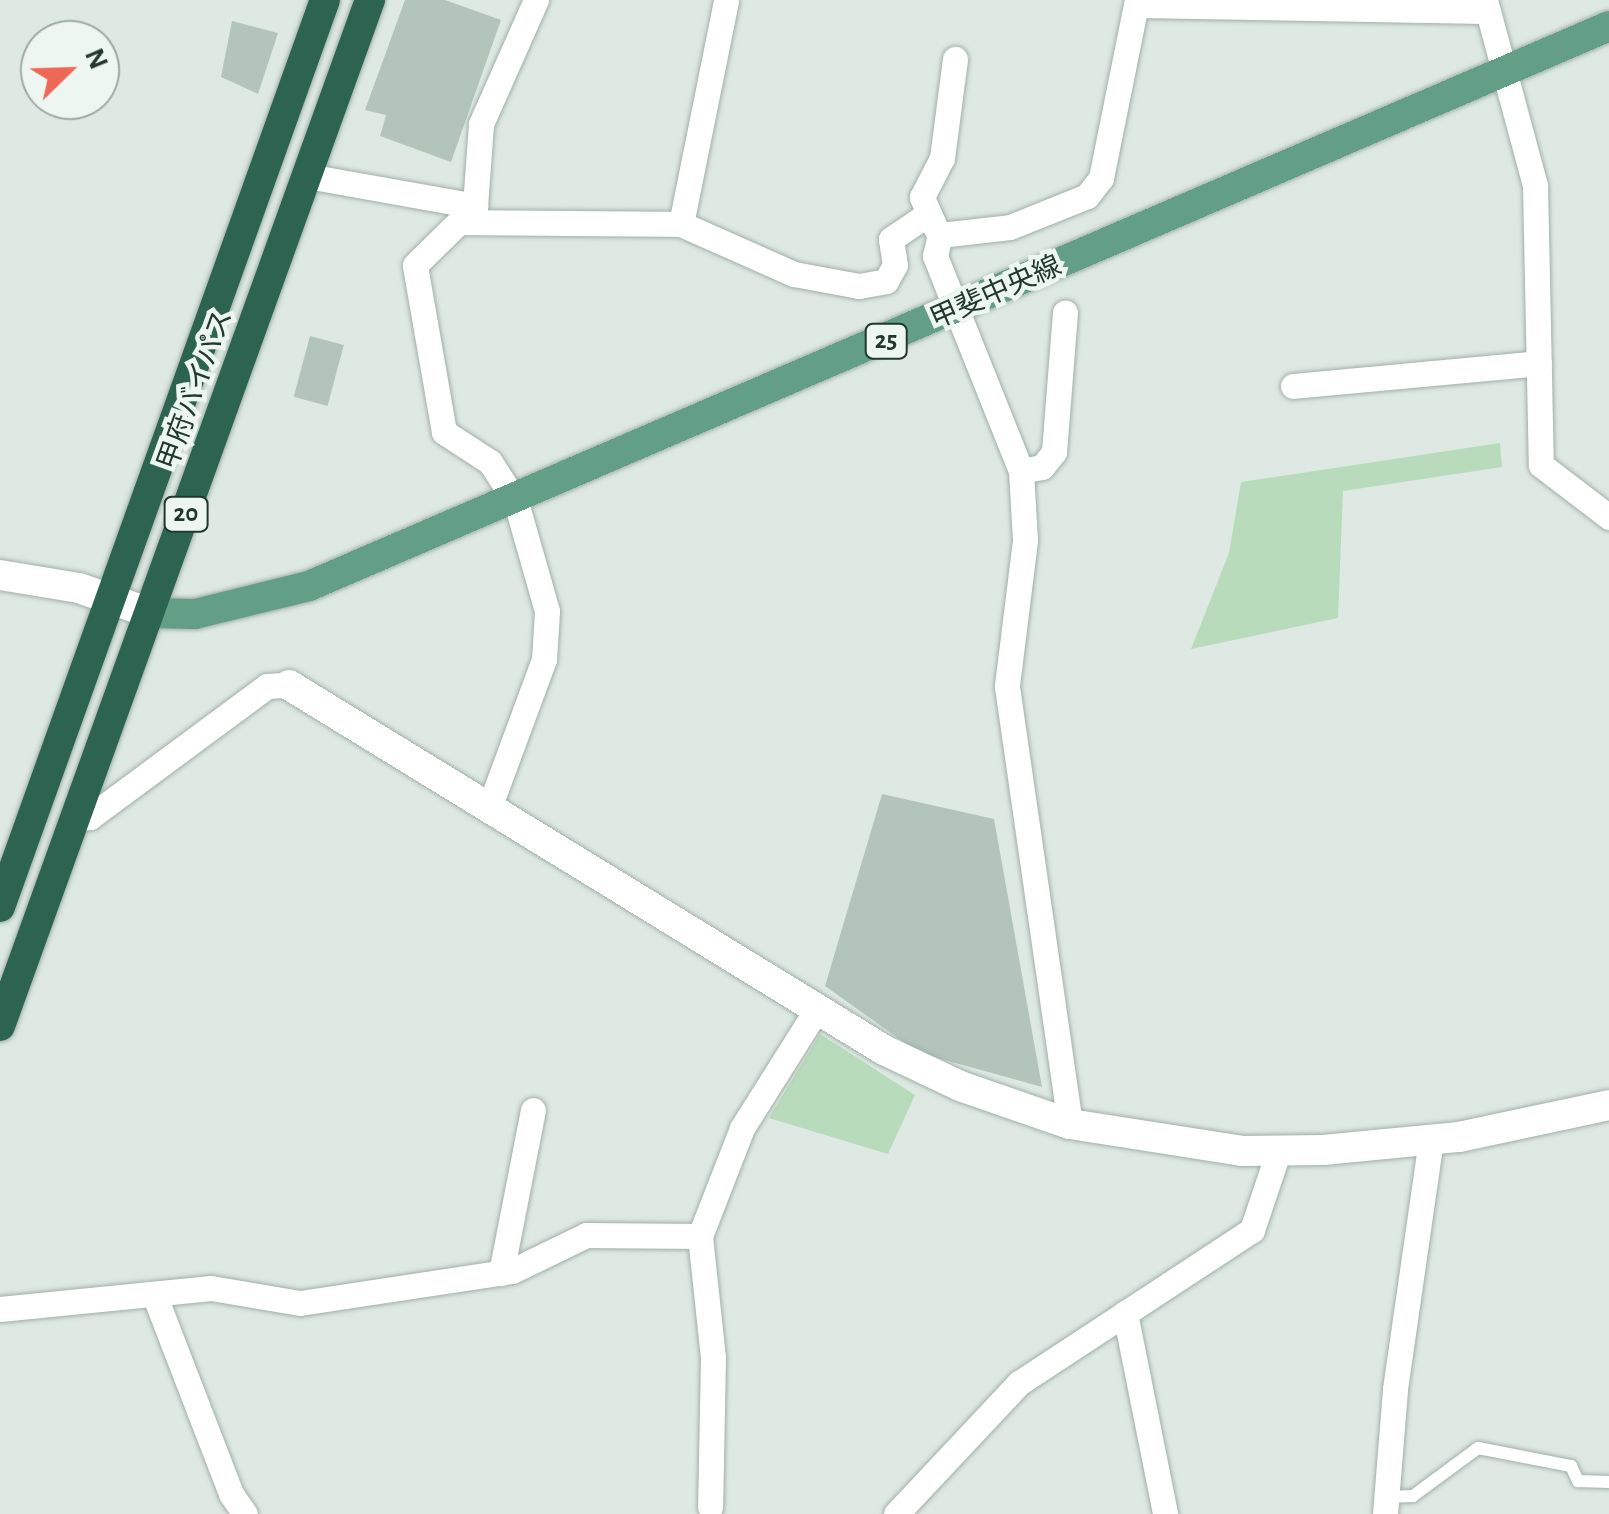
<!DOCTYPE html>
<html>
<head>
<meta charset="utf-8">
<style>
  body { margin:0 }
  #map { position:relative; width:1609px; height:1514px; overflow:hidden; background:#dee9e3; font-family:"Alegreya Sans","Noto Sans JP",sans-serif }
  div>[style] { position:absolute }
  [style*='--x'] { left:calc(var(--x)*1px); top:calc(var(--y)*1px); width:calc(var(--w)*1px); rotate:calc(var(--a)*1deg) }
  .green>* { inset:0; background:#b7dbbb }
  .building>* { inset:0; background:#b3c4bb; transform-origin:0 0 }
  .roads { filter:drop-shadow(0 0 2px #a1b0a9) drop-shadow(0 0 2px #a1b0a9) }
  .lane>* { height:12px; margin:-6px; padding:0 6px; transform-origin:6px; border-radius:6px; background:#fff }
  .street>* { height:25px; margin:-12.5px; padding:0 12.5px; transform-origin:12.5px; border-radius:12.5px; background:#fff }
  .secondary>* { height:30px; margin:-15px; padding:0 15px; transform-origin:15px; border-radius:15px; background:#fff }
  .primary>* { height:30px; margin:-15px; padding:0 15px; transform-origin:15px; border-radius:15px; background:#639e87 }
  .highway>* { height:30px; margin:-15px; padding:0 15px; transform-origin:15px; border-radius:15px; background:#2c6451 }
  span { translate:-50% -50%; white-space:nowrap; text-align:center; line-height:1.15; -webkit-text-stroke:9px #eef6f1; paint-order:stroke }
  .shield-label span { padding:2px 8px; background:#eef6f1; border:2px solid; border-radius:8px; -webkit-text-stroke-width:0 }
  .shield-label { font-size:25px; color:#20382e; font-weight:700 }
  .street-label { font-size:28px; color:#20382e }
  .north { position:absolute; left:20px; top:20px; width:100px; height:100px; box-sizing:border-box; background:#eef6f1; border:2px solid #9caaa3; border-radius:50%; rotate:67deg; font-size:28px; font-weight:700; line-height:40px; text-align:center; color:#20382e }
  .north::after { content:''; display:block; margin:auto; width:35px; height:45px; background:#ef6756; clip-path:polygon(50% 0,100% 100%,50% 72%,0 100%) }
</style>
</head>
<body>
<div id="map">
  <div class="green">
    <div style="clip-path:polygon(1500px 443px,1502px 467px,1343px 491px,1338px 618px,1191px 649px,1229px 553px,1241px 482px)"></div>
    <div style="clip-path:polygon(820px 1034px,915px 1095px,888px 1154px,769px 1118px)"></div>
  </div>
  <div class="building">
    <div style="clip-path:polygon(405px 0,445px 0,501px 20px,451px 162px,380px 136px,386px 115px,365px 110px)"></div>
    <div style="clip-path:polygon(232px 21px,278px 33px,258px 94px,221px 77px)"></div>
    <div style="left:310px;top:336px;width:35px;height:63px;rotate:15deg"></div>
    <div style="clip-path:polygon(882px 794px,994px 819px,1042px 1087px,919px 1053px,825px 986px)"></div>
  </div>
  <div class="roads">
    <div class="lane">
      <div style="--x:1387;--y:1497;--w:26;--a:-2"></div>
      <div style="--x:1413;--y:1496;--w:81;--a:-36.4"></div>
      <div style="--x:1478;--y:1448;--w:95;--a:11"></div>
      <div style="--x:1571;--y:1466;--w:17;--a:65"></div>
      <div style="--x:1578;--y:1481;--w:31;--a:2"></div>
    </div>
    <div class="street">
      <div style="--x:1485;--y:0;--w:192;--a:74.9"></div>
      <div style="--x:1535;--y:185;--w:280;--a:88.8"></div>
      <div style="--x:1541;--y:465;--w:86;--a:37.4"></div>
      <div style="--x:1136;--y:5;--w:351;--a:1"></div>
      <div style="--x:307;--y:176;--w:171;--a:10.1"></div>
      <div style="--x:460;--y:222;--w:221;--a:0.5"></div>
      <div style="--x:681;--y:224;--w:124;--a:23.9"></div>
      <div style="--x:794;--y:274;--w:66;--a:10.5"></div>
      <div style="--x:859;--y:286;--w:27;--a:-10"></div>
      <div style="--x:886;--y:281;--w:18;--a:-61"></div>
      <div style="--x:895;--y:265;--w:26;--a:-99"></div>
      <div style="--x:891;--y:239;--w:41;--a:-34.1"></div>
      <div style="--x:681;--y:224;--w:228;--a:-78.6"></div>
      <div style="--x:936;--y:229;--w:35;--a:-114"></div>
      <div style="--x:922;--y:197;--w:44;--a:-62.9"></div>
      <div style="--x:942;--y:158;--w:100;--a:-82.5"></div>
      <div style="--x:1293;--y:386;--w:247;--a:-5.3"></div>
      <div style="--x:1021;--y:471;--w:21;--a:-11"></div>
      <div style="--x:1042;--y:467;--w:19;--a:-51"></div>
      <div style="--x:1054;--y:452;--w:140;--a:-85.5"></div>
      <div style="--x:489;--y:808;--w:159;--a:-69.7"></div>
      <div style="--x:544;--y:659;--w:48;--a:-86.4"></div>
      <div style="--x:547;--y:611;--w:113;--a:-105.9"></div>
      <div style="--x:516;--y:502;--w:48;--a:-123"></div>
      <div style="--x:490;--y:462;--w:55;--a:-146.9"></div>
      <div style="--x:444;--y:432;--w:169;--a:-99.9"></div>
      <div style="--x:415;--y:265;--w:84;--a:-44.5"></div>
      <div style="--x:475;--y:206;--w:82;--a:-85.8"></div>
      <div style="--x:481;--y:124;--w:136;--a:-66.1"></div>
      <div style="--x:73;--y:818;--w:17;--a:-3"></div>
      <div style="--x:90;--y:817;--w:220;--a:-36.5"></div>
      <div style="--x:267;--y:686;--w:22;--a:-3"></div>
      <div style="--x:1070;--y:1124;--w:443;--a:-98.2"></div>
      <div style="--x:1007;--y:685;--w:146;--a:-82.9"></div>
      <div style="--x:1025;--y:540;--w:69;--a:-93.3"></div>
      <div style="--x:1021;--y:471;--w:232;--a:-111.8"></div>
      <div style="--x:935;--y:256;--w:22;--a:-77"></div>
      <div style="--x:940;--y:235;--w:70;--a:-6.5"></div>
      <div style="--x:1010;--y:227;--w:83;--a:-21.9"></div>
      <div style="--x:1087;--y:196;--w:23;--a:-52"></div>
      <div style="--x:1101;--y:178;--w:182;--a:-78.6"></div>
      <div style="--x:700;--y:1236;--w:122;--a:83.9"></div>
      <div style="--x:713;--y:1357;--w:150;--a:91.1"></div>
      <div style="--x:501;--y:1273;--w:166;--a:-78.9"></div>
      <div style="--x:154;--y:1294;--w:214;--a:68.9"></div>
      <div style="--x:231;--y:1494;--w:24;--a:55"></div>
      <div style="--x:0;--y:1309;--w:212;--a:-5.7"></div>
      <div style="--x:211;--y:1288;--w:90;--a:9.6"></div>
      <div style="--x:300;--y:1303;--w:214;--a:-8.6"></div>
      <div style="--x:512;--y:1271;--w:82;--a:-25.9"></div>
      <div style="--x:586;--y:1235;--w:114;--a:0.5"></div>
      <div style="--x:700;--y:1236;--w:116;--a:-68.7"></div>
      <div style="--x:742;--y:1128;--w:141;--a:-57.8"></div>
      <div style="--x:1125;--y:1313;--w:205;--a:78.7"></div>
      <div style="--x:896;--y:1514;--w:180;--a:-46.8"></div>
      <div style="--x:1019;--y:1383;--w:279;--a:-33.3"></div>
      <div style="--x:1252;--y:1230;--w:84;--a:-71.4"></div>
      <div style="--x:1385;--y:1514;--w:125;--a:-85.4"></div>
      <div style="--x:1395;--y:1389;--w:252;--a:-81.8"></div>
    </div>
    <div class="secondary">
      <div style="--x:0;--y:575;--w:80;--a:9.3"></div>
      <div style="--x:79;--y:588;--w:75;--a:19.4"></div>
      <div style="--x:289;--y:685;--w:698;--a:31.53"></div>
      <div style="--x:884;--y:1050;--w:84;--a:25.3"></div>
      <div style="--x:960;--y:1086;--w:116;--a:19.1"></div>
      <div style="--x:1070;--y:1124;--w:174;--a:8.9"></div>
      <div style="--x:1242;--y:1151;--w:81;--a:-0.7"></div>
      <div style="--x:1323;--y:1150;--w:137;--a:-5.5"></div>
      <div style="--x:1459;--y:1137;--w:153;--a:-12"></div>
    </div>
    <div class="primary">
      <div style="--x:150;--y:613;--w:45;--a:1.3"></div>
      <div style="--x:195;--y:614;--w:117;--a:-13.8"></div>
      <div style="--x:309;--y:586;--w:1415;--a:-23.3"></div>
    </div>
    <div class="highway">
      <div style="--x:0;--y:907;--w:963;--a:-70.29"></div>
      <div style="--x:0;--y:1026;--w:1091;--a:-70.17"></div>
    </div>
  </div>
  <div class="shield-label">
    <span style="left:886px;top:341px">25</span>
    <span style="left:186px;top:514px">20</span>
  </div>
  <div class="street-label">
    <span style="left:996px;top:293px;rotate:-24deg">甲斐中央線</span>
    <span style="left:196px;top:390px;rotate:-70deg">甲府バイパス</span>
  </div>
  <div class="north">N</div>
</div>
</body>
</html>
